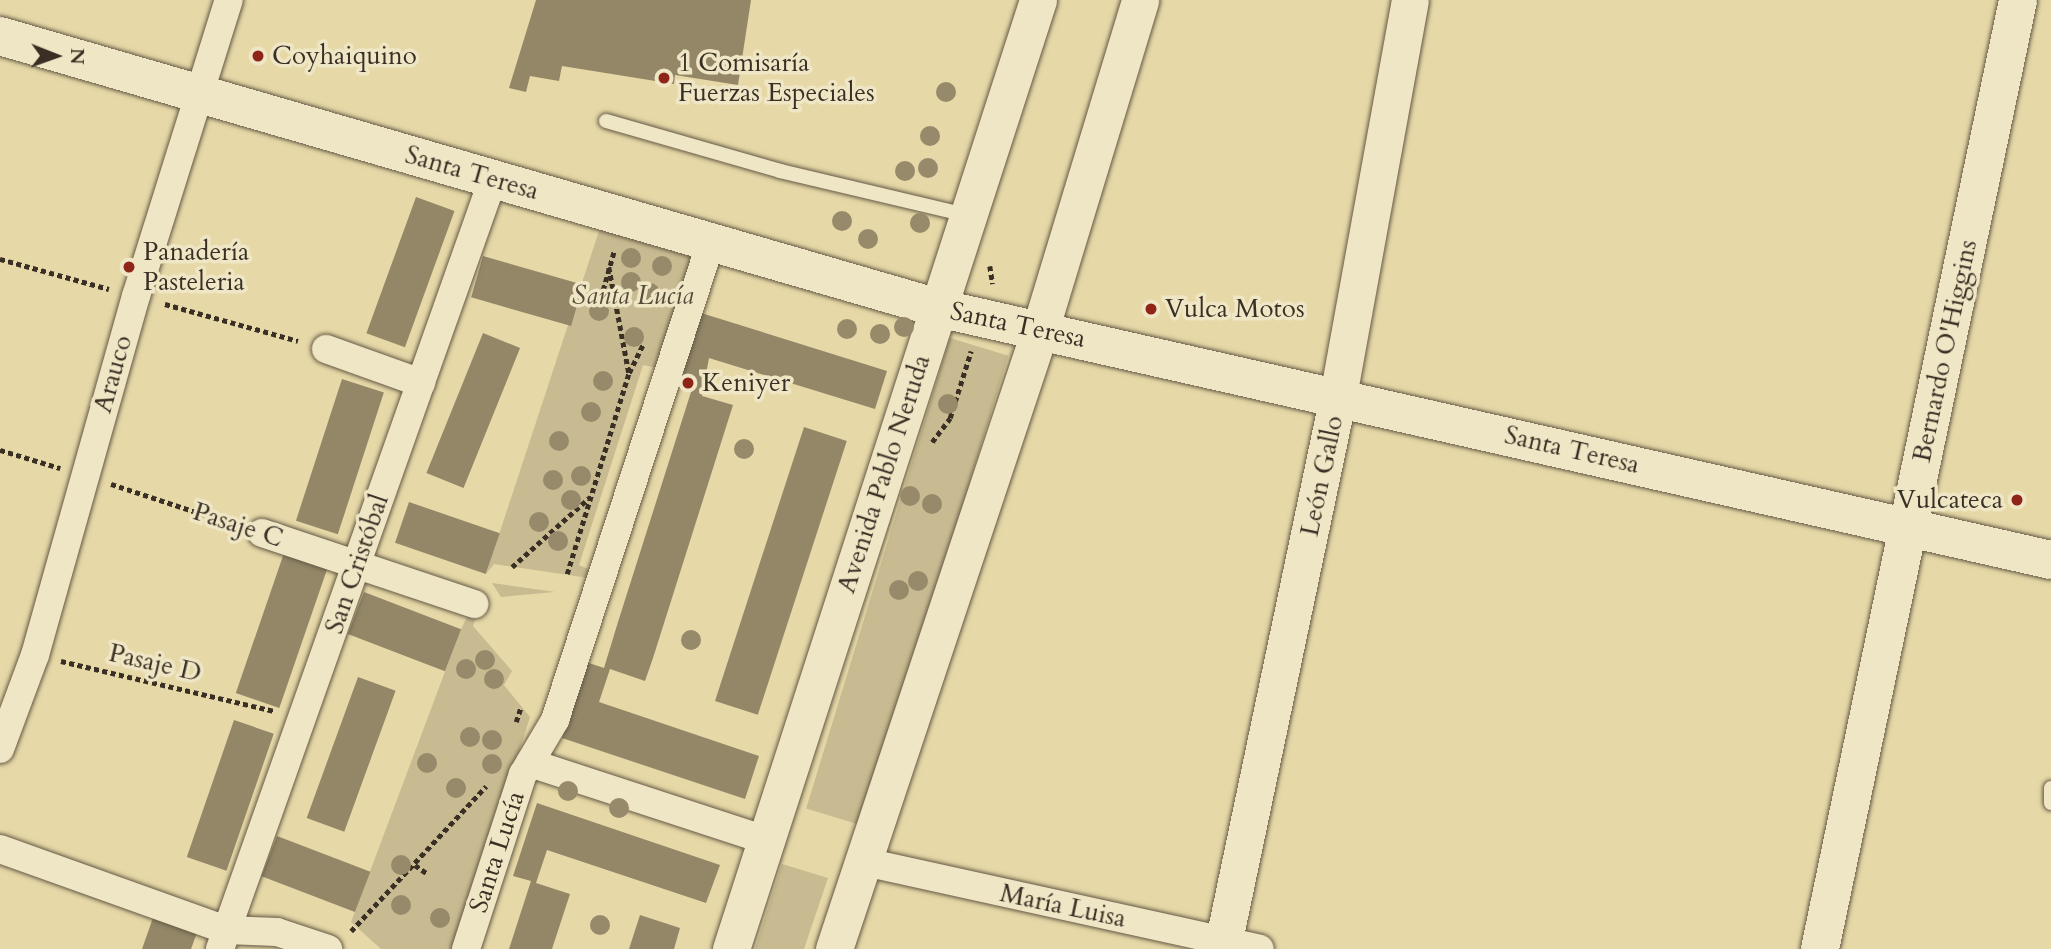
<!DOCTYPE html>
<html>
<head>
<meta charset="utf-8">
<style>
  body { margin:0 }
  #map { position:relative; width:2051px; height:949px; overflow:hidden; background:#e6d8a7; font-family:Cardo,serif }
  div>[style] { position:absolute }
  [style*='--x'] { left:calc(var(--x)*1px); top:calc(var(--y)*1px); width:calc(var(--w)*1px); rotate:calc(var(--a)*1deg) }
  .green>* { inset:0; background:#c9bb91; transform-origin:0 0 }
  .building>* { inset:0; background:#938768; transform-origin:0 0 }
  .path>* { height:4.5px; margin-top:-2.25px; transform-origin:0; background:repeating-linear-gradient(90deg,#392f24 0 5px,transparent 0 8.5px) }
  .roads { filter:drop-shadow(0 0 2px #645945) drop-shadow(0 0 2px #645945) }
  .service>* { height:14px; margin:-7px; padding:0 7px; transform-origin:7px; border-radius:7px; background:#efe6c6 }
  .minor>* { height:28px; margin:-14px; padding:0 14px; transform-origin:14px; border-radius:14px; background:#efe6c6 }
  .tertiary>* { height:37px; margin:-18.5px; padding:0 18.5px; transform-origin:18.5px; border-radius:18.5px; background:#efe6c6 }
  .secondary>* { height:38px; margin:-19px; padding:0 19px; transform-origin:19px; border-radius:19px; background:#efe6c6 }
  .trees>* { width:20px; height:20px; margin:-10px; border-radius:50%; background:#978a6b }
  .dots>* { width:19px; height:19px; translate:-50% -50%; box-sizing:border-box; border:4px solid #efe6c6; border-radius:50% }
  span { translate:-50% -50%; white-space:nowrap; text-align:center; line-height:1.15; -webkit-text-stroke:7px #efe6c6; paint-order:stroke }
  .poi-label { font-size:26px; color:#392f24 }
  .left { translate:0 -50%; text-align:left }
  .right { translate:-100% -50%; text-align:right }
  .street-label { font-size:26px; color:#392f24 }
  .park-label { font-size:26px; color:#564b3a; font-style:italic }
  .north { position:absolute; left:21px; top:21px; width:70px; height:70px; -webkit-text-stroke:5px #efe6c6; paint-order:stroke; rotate:91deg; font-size:19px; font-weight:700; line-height:28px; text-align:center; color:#392f24 }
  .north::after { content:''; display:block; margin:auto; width:24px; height:32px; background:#392f24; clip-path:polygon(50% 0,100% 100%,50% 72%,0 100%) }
</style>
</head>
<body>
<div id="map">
  <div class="green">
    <div style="clip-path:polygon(601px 225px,699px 256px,662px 369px,643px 365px,579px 565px,597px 573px,595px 579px,494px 564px,486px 574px)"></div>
    <div style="left:950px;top:338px;width:61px;height:492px;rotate:17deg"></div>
    <div style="clip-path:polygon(492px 583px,555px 592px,501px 597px)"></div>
    <div style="clip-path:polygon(481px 603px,473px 626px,512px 671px,504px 685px,530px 717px,456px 949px,381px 949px,351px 922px,461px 629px,474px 604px)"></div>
    <div style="clip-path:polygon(782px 864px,828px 878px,804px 949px,755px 949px)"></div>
  </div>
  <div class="building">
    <div style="clip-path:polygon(536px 0,751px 0,738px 85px,675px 75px,674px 84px,562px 66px,559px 81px,530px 76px,526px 92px,509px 88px)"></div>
    <div style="left:416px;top:197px;width:41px;height:145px;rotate:20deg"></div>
    <div style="left:483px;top:256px;width:104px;height:43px;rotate:16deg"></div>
    <div style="clip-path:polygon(698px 312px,887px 371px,875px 409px,709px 358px,702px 396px,733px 405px,653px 658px,645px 681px,610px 669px,599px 702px,759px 756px,745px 799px,562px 738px,586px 662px,604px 668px,618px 622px,691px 392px,679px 388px)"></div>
    <div style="left:483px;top:333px;width:40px;height:151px;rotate:22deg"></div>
    <div style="left:342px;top:379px;width:44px;height:149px;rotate:18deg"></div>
    <div style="left:804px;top:427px;width:45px;height:288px;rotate:18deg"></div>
    <div style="left:409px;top:502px;width:96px;height:43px;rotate:19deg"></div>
    <div style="left:284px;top:553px;width:46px;height:148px;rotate:19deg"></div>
    <div style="left:364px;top:592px;width:104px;height:45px;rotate:21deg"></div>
    <div style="left:358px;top:677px;width:40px;height:150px;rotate:20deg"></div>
    <div style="left:234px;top:720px;width:42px;height:145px;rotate:19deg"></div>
    <div style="clip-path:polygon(537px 803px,720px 865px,706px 903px,547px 850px,536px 883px,570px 894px,552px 949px,509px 949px,531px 881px,513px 876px)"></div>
    <div style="left:277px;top:836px;width:100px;height:43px;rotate:21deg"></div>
    <div style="clip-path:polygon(154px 915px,198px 930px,191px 949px,142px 949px)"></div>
    <div style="clip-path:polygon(640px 915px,680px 928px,674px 949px,629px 949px)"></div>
  </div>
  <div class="path">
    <div style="--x:0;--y:259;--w:113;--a:15.4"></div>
    <div style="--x:990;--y:266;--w:18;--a:81"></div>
    <div style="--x:609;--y:267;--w:108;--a:79.3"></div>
    <div style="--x:603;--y:290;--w:41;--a:-74.2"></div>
    <div style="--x:165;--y:304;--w:138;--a:15.5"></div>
    <div style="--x:932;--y:442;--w:30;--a:-53"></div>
    <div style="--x:950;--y:418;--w:70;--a:-72.6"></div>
    <div style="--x:0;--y:450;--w:63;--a:16.7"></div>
    <div style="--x:111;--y:484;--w:132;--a:18.2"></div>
    <div style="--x:512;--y:567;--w:105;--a:-41.9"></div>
    <div style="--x:567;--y:574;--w:210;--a:-72.9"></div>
    <div style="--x:629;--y:373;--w:34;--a:-64"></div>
    <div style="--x:61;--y:661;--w:219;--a:13.2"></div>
    <div style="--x:516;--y:722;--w:16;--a:-72"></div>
    <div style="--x:415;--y:865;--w:16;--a:35"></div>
    <div style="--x:351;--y:931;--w:198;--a:-47"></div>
  </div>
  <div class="roads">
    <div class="service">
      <div style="--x:606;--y:121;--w:181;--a:16"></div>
      <div style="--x:780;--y:171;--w:191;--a:13.3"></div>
      <div style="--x:2051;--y:788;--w:15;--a:90"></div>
    </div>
    <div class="minor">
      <div style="--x:326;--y:349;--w:101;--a:19.7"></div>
      <div style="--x:262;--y:533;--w:224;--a:18.5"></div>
      <div style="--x:0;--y:749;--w:100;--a:-69.6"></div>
      <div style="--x:35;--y:655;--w:373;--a:-74.3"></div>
      <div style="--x:136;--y:296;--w:310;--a:-72.6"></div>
      <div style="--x:530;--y:763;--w:247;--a:18.1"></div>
      <div style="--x:0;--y:849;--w:240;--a:19.7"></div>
      <div style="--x:226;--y:930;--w:51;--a:2.2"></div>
      <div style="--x:277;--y:932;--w:54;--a:18.4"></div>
      <div style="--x:865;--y:862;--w:404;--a:12.4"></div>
      <div style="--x:220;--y:949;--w:817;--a:-70.48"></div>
      <div style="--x:466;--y:949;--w:184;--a:-72"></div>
      <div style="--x:523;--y:774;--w:63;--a:-59.3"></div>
      <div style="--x:555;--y:720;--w:503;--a:-71.93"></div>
    </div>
    <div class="tertiary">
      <div style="--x:731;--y:949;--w:997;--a:-72.07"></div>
      <div style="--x:834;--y:949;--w:652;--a:-71.59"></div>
      <div style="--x:1040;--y:330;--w:345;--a:-73.1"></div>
      <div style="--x:1222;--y:949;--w:565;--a:-78.15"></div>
      <div style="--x:1338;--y:396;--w:402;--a:-79.7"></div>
    </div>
    <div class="secondary">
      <div style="--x:0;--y:36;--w:977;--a:16.17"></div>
      <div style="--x:938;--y:308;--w:1141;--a:12.76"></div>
      <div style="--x:1820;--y:949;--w:969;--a:-78.21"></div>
    </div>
  </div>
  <div class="trees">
    <div style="left:946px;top:92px"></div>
    <div style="left:930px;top:136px"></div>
    <div style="left:928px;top:168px"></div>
    <div style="left:905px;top:171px"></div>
    <div style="left:842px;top:221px"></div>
    <div style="left:920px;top:223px"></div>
    <div style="left:868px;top:239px"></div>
    <div style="left:631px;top:258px"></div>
    <div style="left:662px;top:266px"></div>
    <div style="left:631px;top:282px"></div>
    <div style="left:650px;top:293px"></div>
    <div style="left:599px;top:311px"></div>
    <div style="left:904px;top:327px"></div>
    <div style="left:847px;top:329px"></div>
    <div style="left:880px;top:334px"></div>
    <div style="left:634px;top:337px"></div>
    <div style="left:603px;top:381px"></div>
    <div style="left:948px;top:404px"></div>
    <div style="left:591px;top:412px"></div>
    <div style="left:559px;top:441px"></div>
    <div style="left:744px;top:449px"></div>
    <div style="left:581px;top:476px"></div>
    <div style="left:553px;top:480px"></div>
    <div style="left:910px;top:496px"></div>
    <div style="left:571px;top:500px"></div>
    <div style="left:932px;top:504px"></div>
    <div style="left:539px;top:522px"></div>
    <div style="left:558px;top:541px"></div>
    <div style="left:918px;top:581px"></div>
    <div style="left:899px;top:590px"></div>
    <div style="left:691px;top:640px"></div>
    <div style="left:485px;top:660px"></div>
    <div style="left:466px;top:669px"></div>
    <div style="left:494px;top:679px"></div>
    <div style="left:470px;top:737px"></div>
    <div style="left:492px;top:740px"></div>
    <div style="left:427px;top:763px"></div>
    <div style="left:492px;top:764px"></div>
    <div style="left:456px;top:788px"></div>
    <div style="left:568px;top:791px"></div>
    <div style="left:619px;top:808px"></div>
    <div style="left:401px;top:865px"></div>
    <div style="left:401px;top:905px"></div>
    <div style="left:440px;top:918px"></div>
    <div style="left:600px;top:925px"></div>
  </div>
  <div class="dots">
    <div style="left:258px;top:56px;background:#8f2418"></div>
    <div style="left:664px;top:78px;background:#8f2418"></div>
    <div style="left:129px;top:267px;background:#8f2418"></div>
    <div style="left:1151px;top:309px;background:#8f2418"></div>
    <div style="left:688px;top:383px;background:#8f2418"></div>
    <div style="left:2017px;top:500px;background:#8f2418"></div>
  </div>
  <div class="poi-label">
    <span class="left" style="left:272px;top:56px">Coyhaiquino</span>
    <span class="left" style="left:678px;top:78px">1 Comisaría<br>Fuerzas Especiales</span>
    <span class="left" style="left:143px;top:267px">Panadería<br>Pasteleria</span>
    <span class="left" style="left:1165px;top:309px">Vulca Motos</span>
    <span class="left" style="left:702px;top:383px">Keniyer</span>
    <span class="right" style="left:2003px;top:500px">Vulcateca</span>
  </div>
  <div class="street-label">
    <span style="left:472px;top:173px;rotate:16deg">Santa Teresa</span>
    <span style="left:1018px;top:325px;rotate:12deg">Santa Teresa</span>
    <span style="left:1945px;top:351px;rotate:-78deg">Bernardo O'Higgins</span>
    <span style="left:113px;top:374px;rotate:-74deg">Arauco</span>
    <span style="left:1572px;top:450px;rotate:13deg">Santa Teresa</span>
    <span style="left:884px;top:474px;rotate:-72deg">Avenida Pablo Neruda</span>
    <span style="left:1322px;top:476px;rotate:-78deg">León Gallo</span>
    <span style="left:238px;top:525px;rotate:18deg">Pasaje C</span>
    <span style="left:357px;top:564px;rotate:-71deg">San Cristóbal</span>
    <span style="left:155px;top:663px;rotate:13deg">Pasaje D</span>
    <span style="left:497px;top:852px;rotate:-72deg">Santa Lucía</span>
    <span style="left:1063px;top:906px;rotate:12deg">María Luisa</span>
  </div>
  <div class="park-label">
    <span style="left:633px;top:296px">Santa Lucía</span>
  </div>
  <div class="north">N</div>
</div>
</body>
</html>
